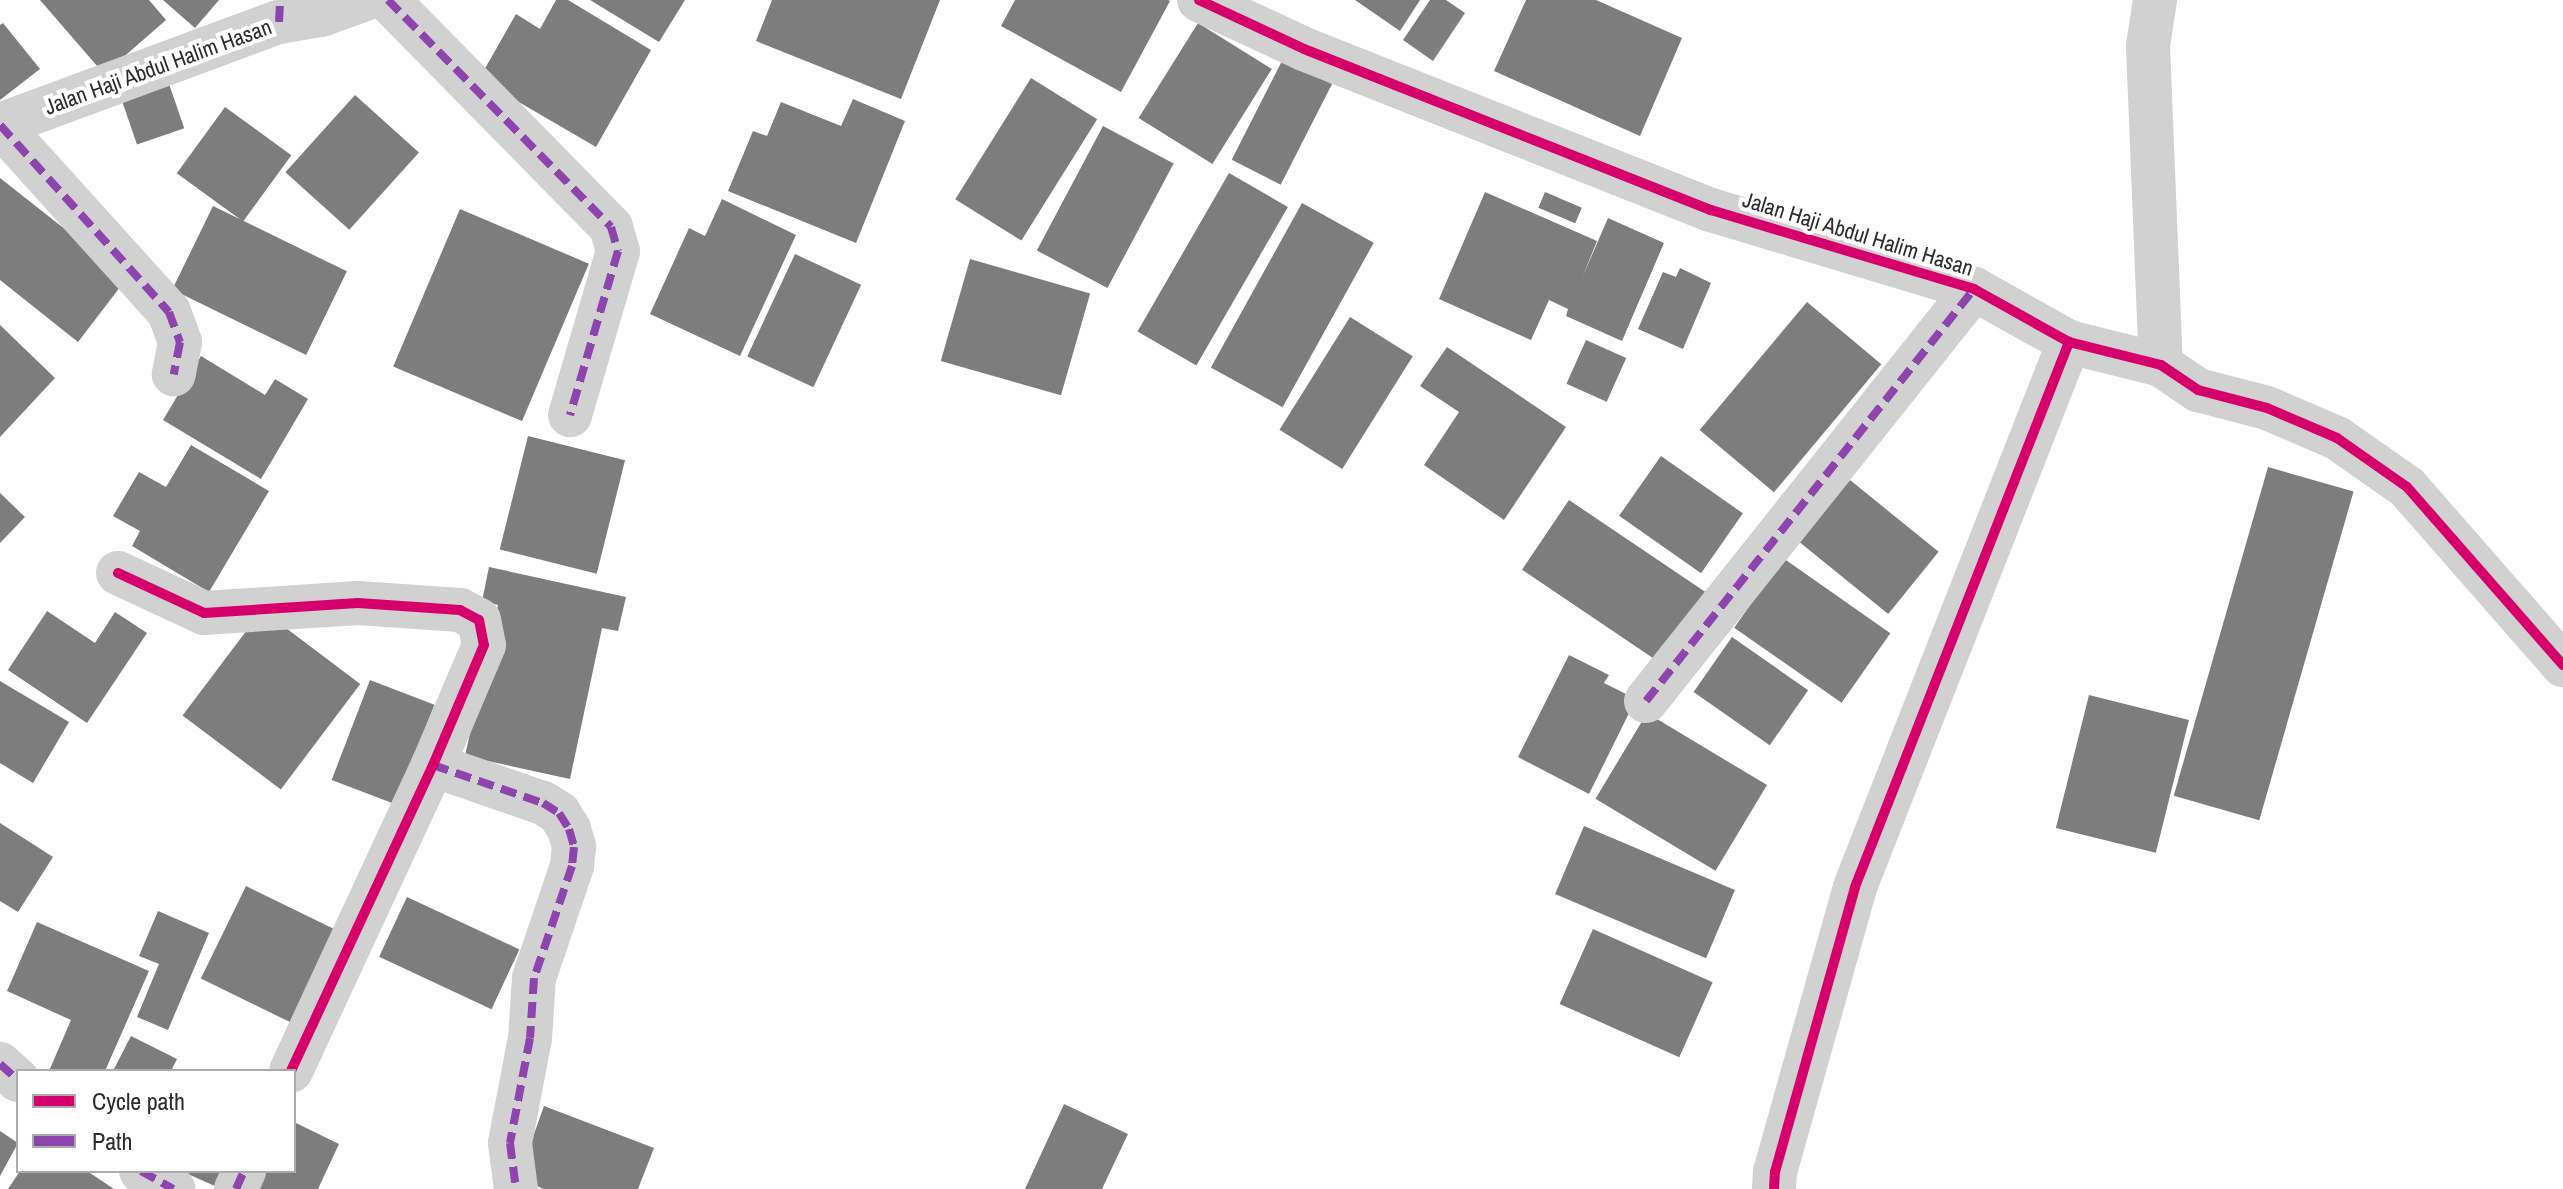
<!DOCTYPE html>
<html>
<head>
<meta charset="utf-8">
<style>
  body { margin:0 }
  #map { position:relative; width:2563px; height:1189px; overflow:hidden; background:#fff; font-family:"Archivo Narrow",sans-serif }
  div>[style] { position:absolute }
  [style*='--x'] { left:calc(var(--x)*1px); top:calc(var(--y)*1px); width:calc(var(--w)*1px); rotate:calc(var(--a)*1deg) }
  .building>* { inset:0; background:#7d7d7d; transform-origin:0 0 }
  .minor>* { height:44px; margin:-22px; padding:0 22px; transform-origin:22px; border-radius:22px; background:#d1d1d1 }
  .quiet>* { height:8px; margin-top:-4px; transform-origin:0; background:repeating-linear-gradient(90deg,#8e44ad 0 16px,transparent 0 24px) }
  .cycleway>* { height:10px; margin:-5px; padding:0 5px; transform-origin:5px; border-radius:5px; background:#d6006c }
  span { translate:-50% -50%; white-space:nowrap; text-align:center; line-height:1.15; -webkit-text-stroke:8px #fff; paint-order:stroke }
  .street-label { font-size:22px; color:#2c2c2c }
  .legend { position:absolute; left:16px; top:1069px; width:280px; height:104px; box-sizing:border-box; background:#fff; border:2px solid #ababab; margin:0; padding:10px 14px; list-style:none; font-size:24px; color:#2c2c2c }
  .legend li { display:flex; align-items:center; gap:16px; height:40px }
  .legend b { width:40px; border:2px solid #ababab }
</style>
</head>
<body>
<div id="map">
  <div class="building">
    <div style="clip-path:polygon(40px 0,149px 0,166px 20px,104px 74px)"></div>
    <div style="clip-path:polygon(163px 0,219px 0,195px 28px)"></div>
    <div style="clip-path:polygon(556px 0,568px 0,651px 50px,596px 147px,479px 79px,516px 14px,540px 29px)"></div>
    <div style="clip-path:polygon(590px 0,685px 0,659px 42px)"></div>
    <div style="clip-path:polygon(772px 0,940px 0,901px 99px,756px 41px)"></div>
    <div style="clip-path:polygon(1015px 0,1168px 0,1170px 1px,1121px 92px,1001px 26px)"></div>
    <div style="clip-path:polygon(1355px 0,1420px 0,1400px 31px)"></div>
    <div style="clip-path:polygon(1430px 0,1446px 0,1465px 13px,1433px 61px,1403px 40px)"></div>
    <div style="clip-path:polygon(1526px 0,1596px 0,1682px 38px,1640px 136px,1494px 71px)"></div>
    <div style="clip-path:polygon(3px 23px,40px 69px,0 100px,0 25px)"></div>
    <div style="left:1198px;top:23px;width:87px;height:112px;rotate:32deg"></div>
    <div style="left:1283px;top:59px;width:55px;height:113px;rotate:27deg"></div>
    <div style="left:1031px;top:78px;width:78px;height:143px;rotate:32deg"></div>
    <div style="left:168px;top:81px;width:50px;height:50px;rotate:71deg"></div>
    <div style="left:355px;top:95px;width:86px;height:104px;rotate:42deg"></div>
    <div style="clip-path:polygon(853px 99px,905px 121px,856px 243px,728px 191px,753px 131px,767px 136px,781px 102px,841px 126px)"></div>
    <div style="left:225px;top:107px;width:82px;height:82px;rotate:36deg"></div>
    <div style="left:1103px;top:126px;width:80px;height:141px;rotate:28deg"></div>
    <div style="left:1229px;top:173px;width:68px;height:183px;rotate:30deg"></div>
    <div style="clip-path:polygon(0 178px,127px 278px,78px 342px,0 280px)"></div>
    <div style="clip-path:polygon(1485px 192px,1597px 241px,1582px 278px,1608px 218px,1664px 243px,1622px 341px,1566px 316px,1568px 309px,1549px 300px,1531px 340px,1439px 299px)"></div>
    <div style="left:1545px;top:192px;width:40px;height:17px;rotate:23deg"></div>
    <div style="clip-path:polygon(722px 199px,796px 235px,740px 356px,650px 314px,689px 228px,705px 236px)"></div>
    <div style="left:1302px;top:203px;width:82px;height:188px;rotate:29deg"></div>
    <div style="left:213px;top:206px;width:149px;height:93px;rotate:26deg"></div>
    <div style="left:460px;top:209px;width:140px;height:171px;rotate:23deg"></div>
    <div style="left:795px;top:254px;width:73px;height:113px;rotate:25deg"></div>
    <div style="left:970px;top:259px;width:125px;height:106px;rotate:16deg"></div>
    <div style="clip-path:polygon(1680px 268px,1711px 283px,1683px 349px,1638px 329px,1663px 272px,1676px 277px)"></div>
    <div style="left:1807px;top:302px;width:97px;height:167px;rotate:40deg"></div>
    <div style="left:1350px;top:317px;width:74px;height:133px;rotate:32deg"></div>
    <div style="clip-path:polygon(0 325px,55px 378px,0 437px)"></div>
    <div style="left:1586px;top:340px;width:44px;height:48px;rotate:24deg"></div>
    <div style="clip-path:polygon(1447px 347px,1566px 427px,1504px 520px,1424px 465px,1459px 412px,1420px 386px)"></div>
    <div style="clip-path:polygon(201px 356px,265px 395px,275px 379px,308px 399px,261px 479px,163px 420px)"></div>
    <div style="left:528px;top:436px;width:100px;height:117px;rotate:14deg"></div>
    <div style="clip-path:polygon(191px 445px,269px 491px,209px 592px,132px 546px,140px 531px,113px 516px,139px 472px,166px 487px)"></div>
    <div style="left:1661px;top:456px;width:100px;height:73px;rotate:35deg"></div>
    <div style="left:2268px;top:467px;width:89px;height:342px;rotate:16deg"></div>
    <div style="left:1850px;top:480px;width:114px;height:80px;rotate:39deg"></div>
    <div style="clip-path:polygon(0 493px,25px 517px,0 543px)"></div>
    <div style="left:1569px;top:500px;width:169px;height:84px;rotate:34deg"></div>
    <div style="left:1783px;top:558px;width:131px;height:85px;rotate:35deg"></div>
    <div style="clip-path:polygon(489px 567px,626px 597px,618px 631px,602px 628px,570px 779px,465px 756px,498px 605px,482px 601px)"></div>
    <div style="left:262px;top:610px;width:123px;height:132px;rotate:37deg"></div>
    <div style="clip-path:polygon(47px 611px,95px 643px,115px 612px,147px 633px,87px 723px,8px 670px)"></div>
    <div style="left:1732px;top:637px;width:93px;height:67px;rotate:35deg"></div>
    <div style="clip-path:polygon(1569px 655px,1609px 675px,1604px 683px,1636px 699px,1589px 794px,1518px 757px)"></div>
    <div style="left:370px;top:680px;width:69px;height:107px;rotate:21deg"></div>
    <div style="clip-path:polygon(0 681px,69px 722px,33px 783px,0 763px)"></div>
    <div style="left:2089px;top:695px;width:103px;height:137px;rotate:14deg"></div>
    <div style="left:1647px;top:713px;width:140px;height:100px;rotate:31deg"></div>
    <div style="clip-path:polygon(0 823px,53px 857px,18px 912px,0 901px)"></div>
    <div style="left:1584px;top:826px;width:164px;height:74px;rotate:23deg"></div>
    <div style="left:246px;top:886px;width:106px;height:103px;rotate:26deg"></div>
    <div style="left:407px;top:897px;width:124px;height:66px;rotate:25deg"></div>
    <div style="clip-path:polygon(158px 911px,209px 933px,168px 1030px,137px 1017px,159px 964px,139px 956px)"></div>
    <div style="clip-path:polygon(37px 922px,149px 971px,105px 1071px,49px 1071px,71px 1020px,7px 991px)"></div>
    <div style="left:1593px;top:929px;width:131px;height:82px;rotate:24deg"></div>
    <div style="clip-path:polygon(131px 1036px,177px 1059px,171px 1071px,113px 1071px)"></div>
    <div style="clip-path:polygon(1064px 1104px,1128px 1134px,1102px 1189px,1025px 1189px)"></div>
    <div style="clip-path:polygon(544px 1106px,654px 1148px,638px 1189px,544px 1189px,518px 1179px)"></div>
    <div style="clip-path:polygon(294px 1122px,339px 1144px,318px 1189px,251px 1189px,260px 1171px,294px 1171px)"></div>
    <div style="clip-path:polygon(0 1131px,18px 1143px,0 1176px)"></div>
    <div style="clip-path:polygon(20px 1171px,87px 1171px,114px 1189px,8px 1189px)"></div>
    <div style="clip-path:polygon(181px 1171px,222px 1171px,215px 1186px)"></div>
  </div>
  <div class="minor">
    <div style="--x:388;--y:0;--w:318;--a:45.5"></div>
    <div style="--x:611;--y:227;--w:25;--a:74"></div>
    <div style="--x:618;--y:251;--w:171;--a:106.3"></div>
    <div style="--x:1199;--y:0;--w:116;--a:25"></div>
    <div style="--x:1304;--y:49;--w:438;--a:21.6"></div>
    <div style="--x:1711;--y:210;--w:275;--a:16.7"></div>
    <div style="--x:1974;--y:289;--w:109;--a:29.2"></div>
    <div style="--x:2069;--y:342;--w:95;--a:14"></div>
    <div style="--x:2161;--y:365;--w:45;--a:34"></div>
    <div style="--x:2198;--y:390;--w:71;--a:14.6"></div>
    <div style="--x:2267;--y:408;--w:76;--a:23.2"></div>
    <div style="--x:2337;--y:438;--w:85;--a:35"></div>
    <div style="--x:2407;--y:487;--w:237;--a:48.8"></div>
    <div style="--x:2155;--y:0;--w:47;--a:98.7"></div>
    <div style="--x:2148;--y:46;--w:319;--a:87.7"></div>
    <div style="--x:0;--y:125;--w:297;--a:-20.3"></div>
    <div style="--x:279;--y:22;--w:43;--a:-9.5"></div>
    <div style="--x:321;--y:15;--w:45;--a:-19.7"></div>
    <div style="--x:0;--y:125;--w:252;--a:47.9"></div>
    <div style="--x:169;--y:312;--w:32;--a:70"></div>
    <div style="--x:180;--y:342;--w:33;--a:101"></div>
    <div style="--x:118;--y:573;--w:95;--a:24.9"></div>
    <div style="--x:204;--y:613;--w:154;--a:-3.7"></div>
    <div style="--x:358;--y:603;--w:102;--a:3.9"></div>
    <div style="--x:460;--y:610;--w:21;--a:28"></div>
    <div style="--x:479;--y:620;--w:25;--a:79"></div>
    <div style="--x:484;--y:645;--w:130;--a:113"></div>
    <div style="--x:433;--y:765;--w:337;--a:114.9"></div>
    <div style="--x:1646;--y:701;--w:527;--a:-51.48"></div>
    <div style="--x:433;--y:765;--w:116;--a:19.1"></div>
    <div style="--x:543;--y:803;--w:19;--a:32"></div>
    <div style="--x:559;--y:813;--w:19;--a:58"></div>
    <div style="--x:569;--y:829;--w:19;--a:74"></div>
    <div style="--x:574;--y:847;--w:19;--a:96"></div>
    <div style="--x:572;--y:866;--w:118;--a:108.7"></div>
    <div style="--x:534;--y:978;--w:60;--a:93.8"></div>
    <div style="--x:530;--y:1038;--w:107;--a:100.8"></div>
    <div style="--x:510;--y:1143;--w:46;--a:82.6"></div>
    <div style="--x:0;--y:1064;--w:24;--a:42"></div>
    <div style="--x:141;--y:1171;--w:37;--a:29"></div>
    <div style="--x:236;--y:1189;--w:20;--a:-66"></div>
    <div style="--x:1774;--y:1189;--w:17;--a:-87"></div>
    <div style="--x:1775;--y:1172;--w:296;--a:-74.3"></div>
    <div style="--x:1855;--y:887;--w:586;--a:-68.56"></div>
  </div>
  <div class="quiet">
    <div style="--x:388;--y:0;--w:318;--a:45.5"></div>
    <div style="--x:611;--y:227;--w:25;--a:74"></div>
    <div style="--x:618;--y:251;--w:171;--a:106.3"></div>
    <div style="--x:279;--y:22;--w:22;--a:-87"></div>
    <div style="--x:0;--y:125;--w:252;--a:47.9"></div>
    <div style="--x:169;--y:312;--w:32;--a:70"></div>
    <div style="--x:180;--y:342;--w:33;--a:101"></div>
    <div style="--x:1646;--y:701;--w:527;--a:-51.48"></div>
    <div style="--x:433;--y:765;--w:116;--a:19.1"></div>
    <div style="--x:543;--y:803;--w:19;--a:32"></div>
    <div style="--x:559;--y:813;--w:19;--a:58"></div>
    <div style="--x:569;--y:829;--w:19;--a:74"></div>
    <div style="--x:574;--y:847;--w:19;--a:96"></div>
    <div style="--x:572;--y:866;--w:118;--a:108.7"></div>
    <div style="--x:534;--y:978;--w:60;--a:93.8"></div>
    <div style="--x:530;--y:1038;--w:107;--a:100.8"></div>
    <div style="--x:510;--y:1143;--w:46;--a:82.6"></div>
    <div style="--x:0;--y:1064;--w:24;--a:42"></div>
    <div style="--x:141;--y:1171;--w:37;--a:29"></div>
    <div style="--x:236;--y:1189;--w:20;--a:-66"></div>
  </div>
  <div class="cycleway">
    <div style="--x:1199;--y:0;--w:116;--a:25"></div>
    <div style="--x:1304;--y:49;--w:438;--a:21.6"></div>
    <div style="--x:1711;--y:210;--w:275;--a:16.7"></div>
    <div style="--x:1974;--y:289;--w:109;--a:29.2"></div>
    <div style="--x:2069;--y:342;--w:95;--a:14"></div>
    <div style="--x:2161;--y:365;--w:45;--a:34"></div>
    <div style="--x:2198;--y:390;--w:71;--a:14.6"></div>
    <div style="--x:2267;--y:408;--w:76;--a:23.2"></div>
    <div style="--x:2337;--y:438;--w:85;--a:35"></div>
    <div style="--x:2407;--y:487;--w:237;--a:48.8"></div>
    <div style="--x:118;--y:573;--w:95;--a:24.9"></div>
    <div style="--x:204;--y:613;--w:154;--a:-3.7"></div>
    <div style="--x:358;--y:603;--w:102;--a:3.9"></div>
    <div style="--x:460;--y:610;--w:21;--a:28"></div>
    <div style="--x:479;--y:620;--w:25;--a:79"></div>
    <div style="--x:484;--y:645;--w:130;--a:113"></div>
    <div style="--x:433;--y:765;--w:337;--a:114.9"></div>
    <div style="--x:1774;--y:1189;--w:17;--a:-87"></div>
    <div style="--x:1775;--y:1172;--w:296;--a:-74.3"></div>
    <div style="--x:1855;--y:887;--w:586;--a:-68.56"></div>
  </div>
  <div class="street-label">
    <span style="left:158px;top:67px;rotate:-20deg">Jalan Haji Abdul Halim Hasan</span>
    <span style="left:1858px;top:234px;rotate:17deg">Jalan Haji Abdul Halim Hasan</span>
  </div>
  <ul class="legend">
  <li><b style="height:10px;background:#d6006c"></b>Cycle path</li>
  <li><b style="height:10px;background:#8e44ad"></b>Path</li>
  </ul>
</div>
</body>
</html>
